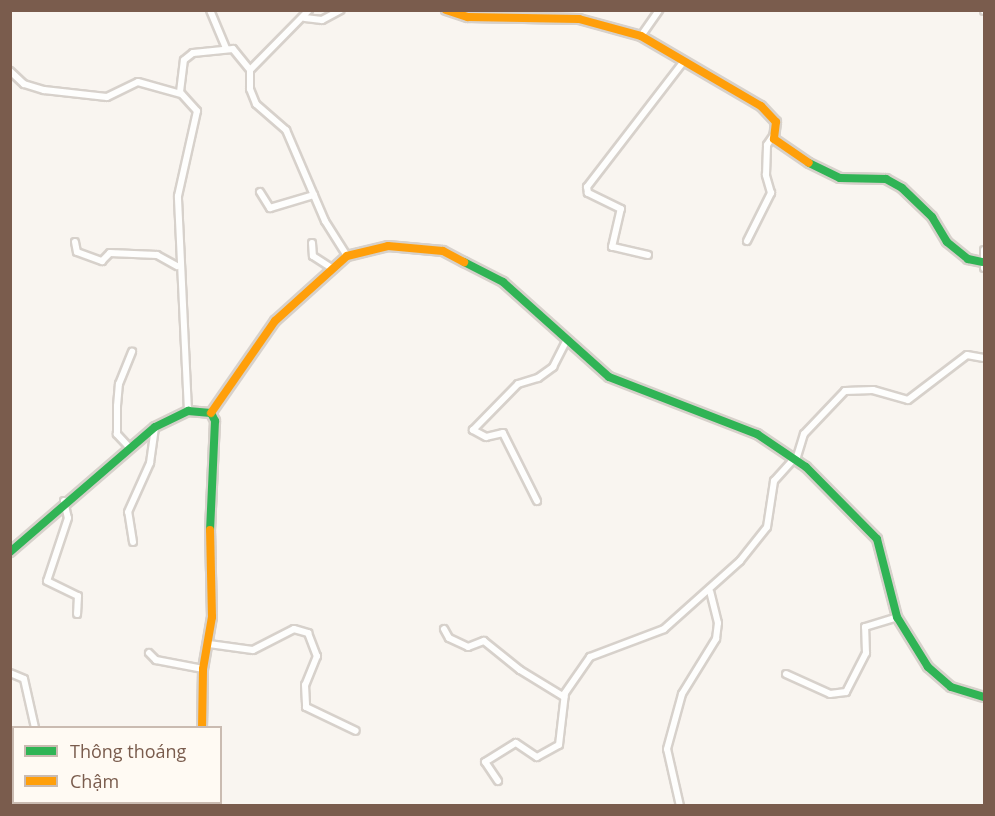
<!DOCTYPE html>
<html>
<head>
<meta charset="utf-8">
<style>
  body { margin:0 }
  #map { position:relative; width:995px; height:816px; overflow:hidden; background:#f9f5f0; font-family:"Open Sans",sans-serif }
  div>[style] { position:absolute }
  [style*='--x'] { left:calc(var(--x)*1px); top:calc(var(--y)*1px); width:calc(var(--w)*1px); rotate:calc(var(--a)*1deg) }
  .roads { filter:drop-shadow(2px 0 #d7d1cb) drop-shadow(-2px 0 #d7d1cb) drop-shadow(0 2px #d7d1cb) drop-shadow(0 -2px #d7d1cb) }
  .street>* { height:6px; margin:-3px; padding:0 3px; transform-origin:3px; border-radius:3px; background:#fefefd }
  .fast>* { height:8px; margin:-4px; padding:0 4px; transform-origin:4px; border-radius:4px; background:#30b455 }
  .slow>* { height:8px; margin:-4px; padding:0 4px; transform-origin:4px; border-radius:4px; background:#ff9f0a }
  span { translate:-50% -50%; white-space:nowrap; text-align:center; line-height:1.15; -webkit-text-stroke:5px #fffaf3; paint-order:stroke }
  .frame { position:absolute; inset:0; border:12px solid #7a5c4d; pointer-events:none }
  .legend { position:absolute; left:12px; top:726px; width:210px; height:78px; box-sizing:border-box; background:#fffaf3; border:2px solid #cabbb1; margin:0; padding:8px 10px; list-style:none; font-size:18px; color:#7a5c4d }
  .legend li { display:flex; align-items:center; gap:12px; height:30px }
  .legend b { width:30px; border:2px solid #cabbb1 }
</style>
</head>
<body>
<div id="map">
  <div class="roads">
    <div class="street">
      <div style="--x:210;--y:10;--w:41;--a:67.2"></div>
      <div style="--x:309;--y:10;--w:84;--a:134.5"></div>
      <div style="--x:250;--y:70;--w:19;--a:90"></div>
      <div style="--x:250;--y:89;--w:16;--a:68"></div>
      <div style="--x:256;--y:104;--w:40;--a:41"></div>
      <div style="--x:286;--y:130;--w:99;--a:66.8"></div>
      <div style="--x:325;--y:221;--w:41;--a:57.8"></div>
      <div style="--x:984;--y:10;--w:1;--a:90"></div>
      <div style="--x:305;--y:18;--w:17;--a:7"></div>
      <div style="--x:322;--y:20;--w:21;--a:-28"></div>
      <div style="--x:641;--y:36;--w:32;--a:-55"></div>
      <div style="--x:10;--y:71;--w:19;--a:43"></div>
      <div style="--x:24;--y:84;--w:21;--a:17"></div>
      <div style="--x:44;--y:90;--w:63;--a:6.3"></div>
      <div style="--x:107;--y:97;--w:34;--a:-26"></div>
      <div style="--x:138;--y:82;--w:45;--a:15.6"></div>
      <div style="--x:260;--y:192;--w:19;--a:58"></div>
      <div style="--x:270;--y:208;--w:46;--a:-16.5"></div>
      <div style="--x:747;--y:241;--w:54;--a:-63.4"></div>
      <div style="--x:771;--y:193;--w:19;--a:-106"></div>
      <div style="--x:766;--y:175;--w:30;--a:-88"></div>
      <div style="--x:767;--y:145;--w:11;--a:-56"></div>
      <div style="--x:75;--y:242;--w:10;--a:79"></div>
      <div style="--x:77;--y:252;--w:27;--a:20"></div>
      <div style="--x:102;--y:261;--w:11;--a:-45"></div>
      <div style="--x:110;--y:253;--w:47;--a:2.4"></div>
      <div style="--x:157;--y:255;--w:23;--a:29"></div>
      <div style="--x:312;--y:243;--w:13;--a:86"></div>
      <div style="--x:313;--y:256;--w:24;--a:33"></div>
      <div style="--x:984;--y:250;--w:18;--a:90"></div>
      <div style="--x:648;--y:255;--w:37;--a:-167"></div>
      <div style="--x:612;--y:247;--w:39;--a:-77"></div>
      <div style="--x:621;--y:209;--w:37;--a:-154"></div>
      <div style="--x:588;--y:193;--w:6;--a:-99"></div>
      <div style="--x:587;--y:187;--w:159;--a:-52.4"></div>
      <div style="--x:188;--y:411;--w:215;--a:-92.7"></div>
      <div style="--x:178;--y:196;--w:87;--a:-77.4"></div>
      <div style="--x:197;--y:111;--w:25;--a:-132"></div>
      <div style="--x:180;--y:92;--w:32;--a:-83"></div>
      <div style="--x:184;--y:60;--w:11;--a:-38"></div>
      <div style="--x:193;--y:53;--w:40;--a:-5.7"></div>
      <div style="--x:233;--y:49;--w:27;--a:51"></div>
      <div style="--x:129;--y:447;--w:18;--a:-133"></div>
      <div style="--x:117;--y:434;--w:28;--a:-90"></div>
      <div style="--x:117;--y:406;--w:22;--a:-85"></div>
      <div style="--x:119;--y:384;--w:35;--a:-68"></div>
      <div style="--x:796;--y:460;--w:27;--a:-73"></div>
      <div style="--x:804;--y:434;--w:59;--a:-46.4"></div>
      <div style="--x:845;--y:391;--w:28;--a:-2"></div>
      <div style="--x:873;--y:390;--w:36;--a:16"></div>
      <div style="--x:908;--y:400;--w:74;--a:-37.3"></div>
      <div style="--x:967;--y:355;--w:17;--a:10"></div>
      <div style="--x:64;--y:501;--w:17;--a:77"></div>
      <div style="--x:68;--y:518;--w:66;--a:108.4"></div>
      <div style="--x:47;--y:581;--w:34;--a:26"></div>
      <div style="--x:78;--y:596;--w:18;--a:93"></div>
      <div style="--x:537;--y:501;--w:76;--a:-116.6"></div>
      <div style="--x:503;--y:433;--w:17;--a:167"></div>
      <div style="--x:486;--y:437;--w:15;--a:-152"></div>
      <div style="--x:473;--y:430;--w:64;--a:-45.6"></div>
      <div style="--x:518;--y:384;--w:21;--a:-17"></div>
      <div style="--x:538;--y:378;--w:19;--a:-36"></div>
      <div style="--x:553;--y:367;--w:29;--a:-63"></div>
      <div style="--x:133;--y:542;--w:30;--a:-99"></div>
      <div style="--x:128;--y:512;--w:54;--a:-65.8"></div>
      <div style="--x:150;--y:463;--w:36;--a:-82"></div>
      <div style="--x:444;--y:629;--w:10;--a:61"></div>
      <div style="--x:449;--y:638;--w:21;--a:25"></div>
      <div style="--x:468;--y:647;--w:17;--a:-21"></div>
      <div style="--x:484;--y:641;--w:46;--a:38.9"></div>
      <div style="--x:520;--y:670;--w:52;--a:31.5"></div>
      <div style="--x:209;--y:644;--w:44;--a:7.8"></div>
      <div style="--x:253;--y:650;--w:46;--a:-27.1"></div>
      <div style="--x:294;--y:629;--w:15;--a:16"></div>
      <div style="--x:308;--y:633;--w:25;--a:69"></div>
      <div style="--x:317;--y:656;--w:31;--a:112"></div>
      <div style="--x:305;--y:685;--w:22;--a:87"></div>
      <div style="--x:306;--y:707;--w:55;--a:25.6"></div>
      <div style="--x:149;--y:653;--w:10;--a:45"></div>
      <div style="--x:156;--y:660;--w:48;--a:10.8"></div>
      <div style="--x:10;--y:673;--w:15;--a:23"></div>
      <div style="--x:24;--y:679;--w:50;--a:77.3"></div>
      <div style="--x:786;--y:674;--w:48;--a:24.4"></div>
      <div style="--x:830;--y:694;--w:16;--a:-7"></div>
      <div style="--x:846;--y:692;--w:44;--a:-62.9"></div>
      <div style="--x:866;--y:653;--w:26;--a:-92"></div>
      <div style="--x:865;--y:627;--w:34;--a:-17"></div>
      <div style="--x:498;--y:781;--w:23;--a:-124"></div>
      <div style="--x:485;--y:762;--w:36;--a:-32"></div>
      <div style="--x:516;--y:743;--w:25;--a:34"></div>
      <div style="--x:537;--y:757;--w:25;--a:-29"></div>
      <div style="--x:559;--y:745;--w:52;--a:-83.4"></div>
      <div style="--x:565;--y:693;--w:44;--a:-55.2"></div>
      <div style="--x:590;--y:657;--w:79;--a:-20.7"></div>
      <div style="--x:664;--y:629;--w:102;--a:-41.8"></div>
      <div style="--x:740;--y:561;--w:43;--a:-51.5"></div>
      <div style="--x:767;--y:527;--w:47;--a:-81.3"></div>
      <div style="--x:774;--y:481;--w:30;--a:-48"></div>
      <div style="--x:45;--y:802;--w:6;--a:39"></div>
      <div style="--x:208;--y:802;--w:4;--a:76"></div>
      <div style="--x:680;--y:806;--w:58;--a:-102.8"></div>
      <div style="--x:667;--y:749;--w:57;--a:-74.7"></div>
      <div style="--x:682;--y:694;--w:65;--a:-58.3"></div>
      <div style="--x:716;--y:639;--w:16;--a:-83"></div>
      <div style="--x:718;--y:623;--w:32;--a:-104"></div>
    </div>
    <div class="fast">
      <div style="--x:809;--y:163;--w:34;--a:26"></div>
      <div style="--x:840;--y:178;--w:46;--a:1.2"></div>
      <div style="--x:886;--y:179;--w:18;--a:29"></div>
      <div style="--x:902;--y:188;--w:42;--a:44"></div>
      <div style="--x:932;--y:217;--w:29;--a:59"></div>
      <div style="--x:947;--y:242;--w:27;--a:39"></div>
      <div style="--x:968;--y:259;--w:14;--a:12"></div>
      <div style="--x:464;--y:262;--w:44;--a:27.1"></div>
      <div style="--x:503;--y:282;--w:142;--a:41.9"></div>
      <div style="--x:609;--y:377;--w:159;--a:21.1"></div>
      <div style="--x:757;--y:434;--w:59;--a:34"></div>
      <div style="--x:806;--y:467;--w:101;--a:45.4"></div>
      <div style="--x:877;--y:539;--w:81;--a:75.6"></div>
      <div style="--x:897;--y:617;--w:59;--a:58.2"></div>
      <div style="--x:928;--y:667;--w:30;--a:41"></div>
      <div style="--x:951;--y:687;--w:34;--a:17"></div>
      <div style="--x:10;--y:552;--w:191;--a:-40.8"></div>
      <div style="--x:155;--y:427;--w:37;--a:-26"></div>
      <div style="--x:188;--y:411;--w:23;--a:5"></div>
      <div style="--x:211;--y:413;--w:9;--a:63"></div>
      <div style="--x:215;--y:421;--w:109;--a:92.6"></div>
    </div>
    <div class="slow">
      <div style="--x:446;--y:10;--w:23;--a:18"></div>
      <div style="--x:468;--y:17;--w:111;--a:1"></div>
      <div style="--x:579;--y:19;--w:64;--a:15.3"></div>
      <div style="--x:641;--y:36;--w:139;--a:30.3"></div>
      <div style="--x:761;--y:106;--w:22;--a:47"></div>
      <div style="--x:776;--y:122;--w:17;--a:97"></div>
      <div style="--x:774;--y:139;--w:42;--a:34.4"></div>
      <div style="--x:211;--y:413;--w:112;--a:-55.2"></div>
      <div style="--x:275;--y:321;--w:97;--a:-42.1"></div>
      <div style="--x:347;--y:256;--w:42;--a:-13.7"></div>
      <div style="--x:388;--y:246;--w:55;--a:5.2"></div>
      <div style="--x:443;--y:251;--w:24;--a:28"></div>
      <div style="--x:202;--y:728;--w:59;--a:-89"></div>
      <div style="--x:203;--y:669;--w:53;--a:-80.2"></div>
      <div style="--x:212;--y:617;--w:87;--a:-91.3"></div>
    </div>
  </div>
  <div class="frame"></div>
  <ul class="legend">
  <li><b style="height:8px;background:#30b455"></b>Thông thoáng</li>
  <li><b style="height:8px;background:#ff9f0a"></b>Chậm</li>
  </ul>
</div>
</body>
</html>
